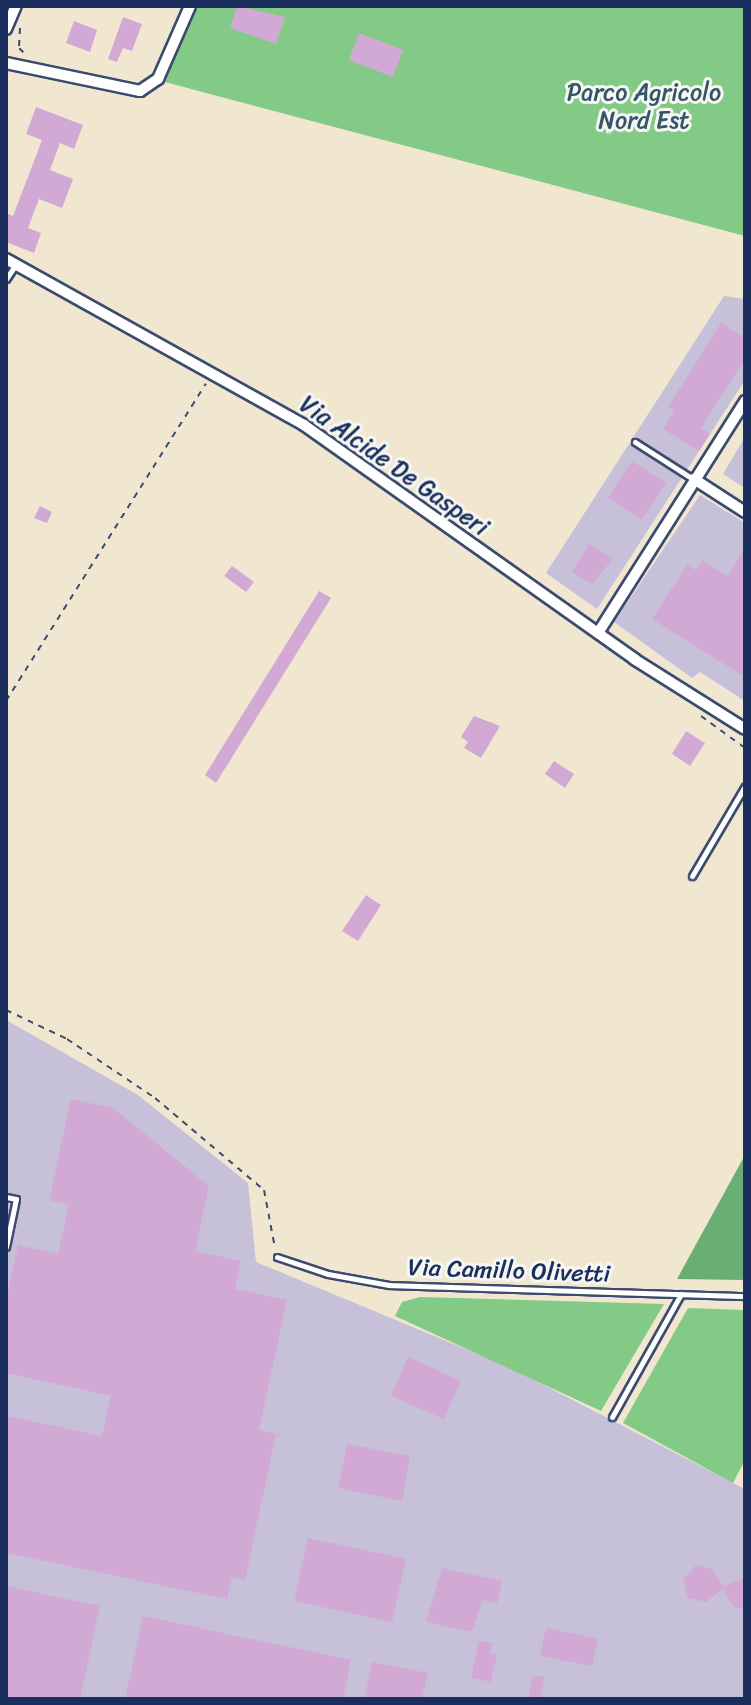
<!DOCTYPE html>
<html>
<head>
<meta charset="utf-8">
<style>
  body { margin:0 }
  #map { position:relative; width:751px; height:1705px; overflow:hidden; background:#f1e7d1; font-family:Sriracha,sans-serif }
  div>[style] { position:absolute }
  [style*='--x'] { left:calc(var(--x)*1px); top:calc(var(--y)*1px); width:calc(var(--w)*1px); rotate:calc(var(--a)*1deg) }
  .industrial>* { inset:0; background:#c6c0d9 }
  .green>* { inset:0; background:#82ca86 }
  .forest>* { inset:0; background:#69ae73 }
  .building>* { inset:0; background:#d2a9d5 }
  .path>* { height:2px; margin-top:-1px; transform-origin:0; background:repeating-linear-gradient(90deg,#3b4b6f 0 6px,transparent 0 12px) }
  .roads { filter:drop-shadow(2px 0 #3b4b6f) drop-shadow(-2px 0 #3b4b6f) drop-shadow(0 2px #3b4b6f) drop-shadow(0 -2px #3b4b6f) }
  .service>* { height:5px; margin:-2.5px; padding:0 2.5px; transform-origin:2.5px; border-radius:2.5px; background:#fff }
  .minor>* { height:10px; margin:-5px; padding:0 5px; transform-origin:5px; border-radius:5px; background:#fff }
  span { translate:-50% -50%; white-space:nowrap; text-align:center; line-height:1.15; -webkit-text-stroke:6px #f6f6f2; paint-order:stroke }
  .park-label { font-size:24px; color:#355668 }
  .street-label { font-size:24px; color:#1b2f5e }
  .frame { position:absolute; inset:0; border:8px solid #1b2f5e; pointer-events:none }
</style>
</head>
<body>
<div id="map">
  <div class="industrial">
    <div style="clip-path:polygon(724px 296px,745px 299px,745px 380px,597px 609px,546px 573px)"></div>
    <div style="clip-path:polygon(745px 437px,745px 488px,723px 474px)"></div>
    <div style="clip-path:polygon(700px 495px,745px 523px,745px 701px,700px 672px,692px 678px,614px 622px)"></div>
    <div style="clip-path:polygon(6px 1020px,138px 1095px,248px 1183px,256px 1262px,509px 1367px,745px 1489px,745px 1699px,6px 1699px)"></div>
  </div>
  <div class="green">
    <div style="clip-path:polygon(195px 6px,745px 6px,745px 236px,165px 82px)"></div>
    <div style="clip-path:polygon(420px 1297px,664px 1304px,601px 1411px,395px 1316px,402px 1302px)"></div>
    <div style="clip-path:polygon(688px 1308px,745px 1310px,745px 1460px,733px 1483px,623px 1423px)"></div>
  </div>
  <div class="forest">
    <div style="clip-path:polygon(745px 1155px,745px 1280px,677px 1279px)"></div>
  </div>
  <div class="building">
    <div style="clip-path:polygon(237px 6px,285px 17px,276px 44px,230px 28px)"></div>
    <div style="clip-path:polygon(123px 17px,142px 24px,132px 51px,123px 48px,117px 62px,108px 59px)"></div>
    <div style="clip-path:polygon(74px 21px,97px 30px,90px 52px,66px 43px)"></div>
    <div style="clip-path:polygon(359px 33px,403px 50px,393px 77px,349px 60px)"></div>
    <div style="clip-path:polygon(36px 107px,83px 125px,74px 149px,60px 143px,50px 170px,73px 179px,62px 208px,39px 199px,28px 228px,41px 233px,34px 253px,6px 242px,6px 213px,13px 216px,42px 140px,26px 134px)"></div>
    <div style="clip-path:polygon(721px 323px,745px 338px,745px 359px,701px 428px,710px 434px,699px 451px,663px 429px,674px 411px,668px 407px)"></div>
    <div style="clip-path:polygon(632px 461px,666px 483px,642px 520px,608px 498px)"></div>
    <div style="clip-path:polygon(40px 506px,52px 512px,47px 523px,34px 518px)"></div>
    <div style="clip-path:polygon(589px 544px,613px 559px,592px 584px,572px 572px)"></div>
    <div style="clip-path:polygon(745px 548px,745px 677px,652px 619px,687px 565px,696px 570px,702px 560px,728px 576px)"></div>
    <div style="clip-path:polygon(232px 566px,254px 582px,246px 592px,224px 576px)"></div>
    <div style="clip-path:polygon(319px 591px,331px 598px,216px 783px,205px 775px)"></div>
    <div style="clip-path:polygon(474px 716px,500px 726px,481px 758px,464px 748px,468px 742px,461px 737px)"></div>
    <div style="clip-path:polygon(686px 731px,705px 743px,690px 766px,672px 754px)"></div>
    <div style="clip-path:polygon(554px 761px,574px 774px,565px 788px,545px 774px)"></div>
    <div style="clip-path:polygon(366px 895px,381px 905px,358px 941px,342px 931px)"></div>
    <div style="clip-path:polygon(71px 1099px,113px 1108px,209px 1186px,195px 1251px,241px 1261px,235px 1289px,287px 1300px,259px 1430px,276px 1434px,245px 1580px,232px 1577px,227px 1599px,6px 1553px,6px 1416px,102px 1436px,111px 1396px,6px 1373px,6px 1300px,18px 1245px,58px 1254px,69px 1205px,49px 1200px)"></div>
    <div style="clip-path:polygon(408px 1357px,461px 1381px,444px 1419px,391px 1396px)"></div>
    <div style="clip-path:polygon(347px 1444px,410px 1456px,402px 1501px,338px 1488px)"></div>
    <div style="clip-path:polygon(308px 1538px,406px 1559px,392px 1622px,294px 1601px)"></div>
    <div style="clip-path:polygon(696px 1565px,713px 1569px,723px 1586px,745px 1578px,745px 1609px,733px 1606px,723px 1589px,706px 1602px,688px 1598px,683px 1579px)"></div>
    <div style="clip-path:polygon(442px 1568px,502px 1581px,497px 1603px,482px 1600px,472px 1632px,426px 1622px)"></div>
    <div style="clip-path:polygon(6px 1586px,100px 1606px,80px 1699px,6px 1699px)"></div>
    <div style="clip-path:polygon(143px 1616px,351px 1660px,343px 1699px,125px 1699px)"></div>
    <div style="clip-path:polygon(546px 1628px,598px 1639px,592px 1666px,540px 1656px)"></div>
    <div style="clip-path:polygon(479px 1641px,492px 1643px,490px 1654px,497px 1655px,491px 1682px,471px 1678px)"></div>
    <div style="clip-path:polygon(372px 1662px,428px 1673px,422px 1699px,364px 1699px)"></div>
    <div style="clip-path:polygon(533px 1676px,545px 1677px,540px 1699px,528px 1699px)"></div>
  </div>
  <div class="path">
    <div style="--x:20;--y:28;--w:20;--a:93"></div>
    <div style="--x:19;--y:48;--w:10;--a:45"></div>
    <div style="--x:6;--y:701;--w:375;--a:-57.8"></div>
    <div style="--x:701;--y:716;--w:54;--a:36"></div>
    <div style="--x:6;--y:1010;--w:68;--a:25.4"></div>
    <div style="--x:67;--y:1039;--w:106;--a:33.8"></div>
    <div style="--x:155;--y:1098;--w:143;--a:40.2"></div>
    <div style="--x:264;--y:1190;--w:59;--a:79.3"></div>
  </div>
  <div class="roads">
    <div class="service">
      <div style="--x:6;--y:279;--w:18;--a:-56"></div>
      <div style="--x:635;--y:442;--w:69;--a:32.5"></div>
      <div style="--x:692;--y:876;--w:104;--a:-59.5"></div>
      <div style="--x:6;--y:1197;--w:10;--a:11"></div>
      <div style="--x:16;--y:1199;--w:49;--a:101.8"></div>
      <div style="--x:277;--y:1257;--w:54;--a:18.4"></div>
      <div style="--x:328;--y:1274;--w:62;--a:10.2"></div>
      <div style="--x:389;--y:1285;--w:356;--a:1.8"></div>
      <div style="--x:612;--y:1417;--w:141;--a:-60.7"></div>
    </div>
    <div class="minor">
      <div style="--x:6;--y:29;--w:25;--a:-67"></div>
      <div style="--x:6;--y:63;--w:137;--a:11.8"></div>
      <div style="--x:140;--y:91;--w:22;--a:-34"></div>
      <div style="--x:158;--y:79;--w:80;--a:-66.3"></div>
      <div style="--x:6;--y:259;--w:341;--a:29.1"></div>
      <div style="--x:304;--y:425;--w:405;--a:35.3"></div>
      <div style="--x:634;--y:659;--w:131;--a:32.2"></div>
      <div style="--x:694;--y:479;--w:61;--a:32.9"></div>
      <div style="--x:598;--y:633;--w:275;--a:-57.6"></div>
    </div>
  </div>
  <div class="park-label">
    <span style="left:644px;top:107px">Parco Agricolo<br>Nord Est</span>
  </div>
  <div class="street-label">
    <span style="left:394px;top:466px;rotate:35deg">Via Alcide De Gasperi</span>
    <span style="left:509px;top:1271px;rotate:2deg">Via Camillo Olivetti</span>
  </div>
  <div class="frame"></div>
</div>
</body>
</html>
